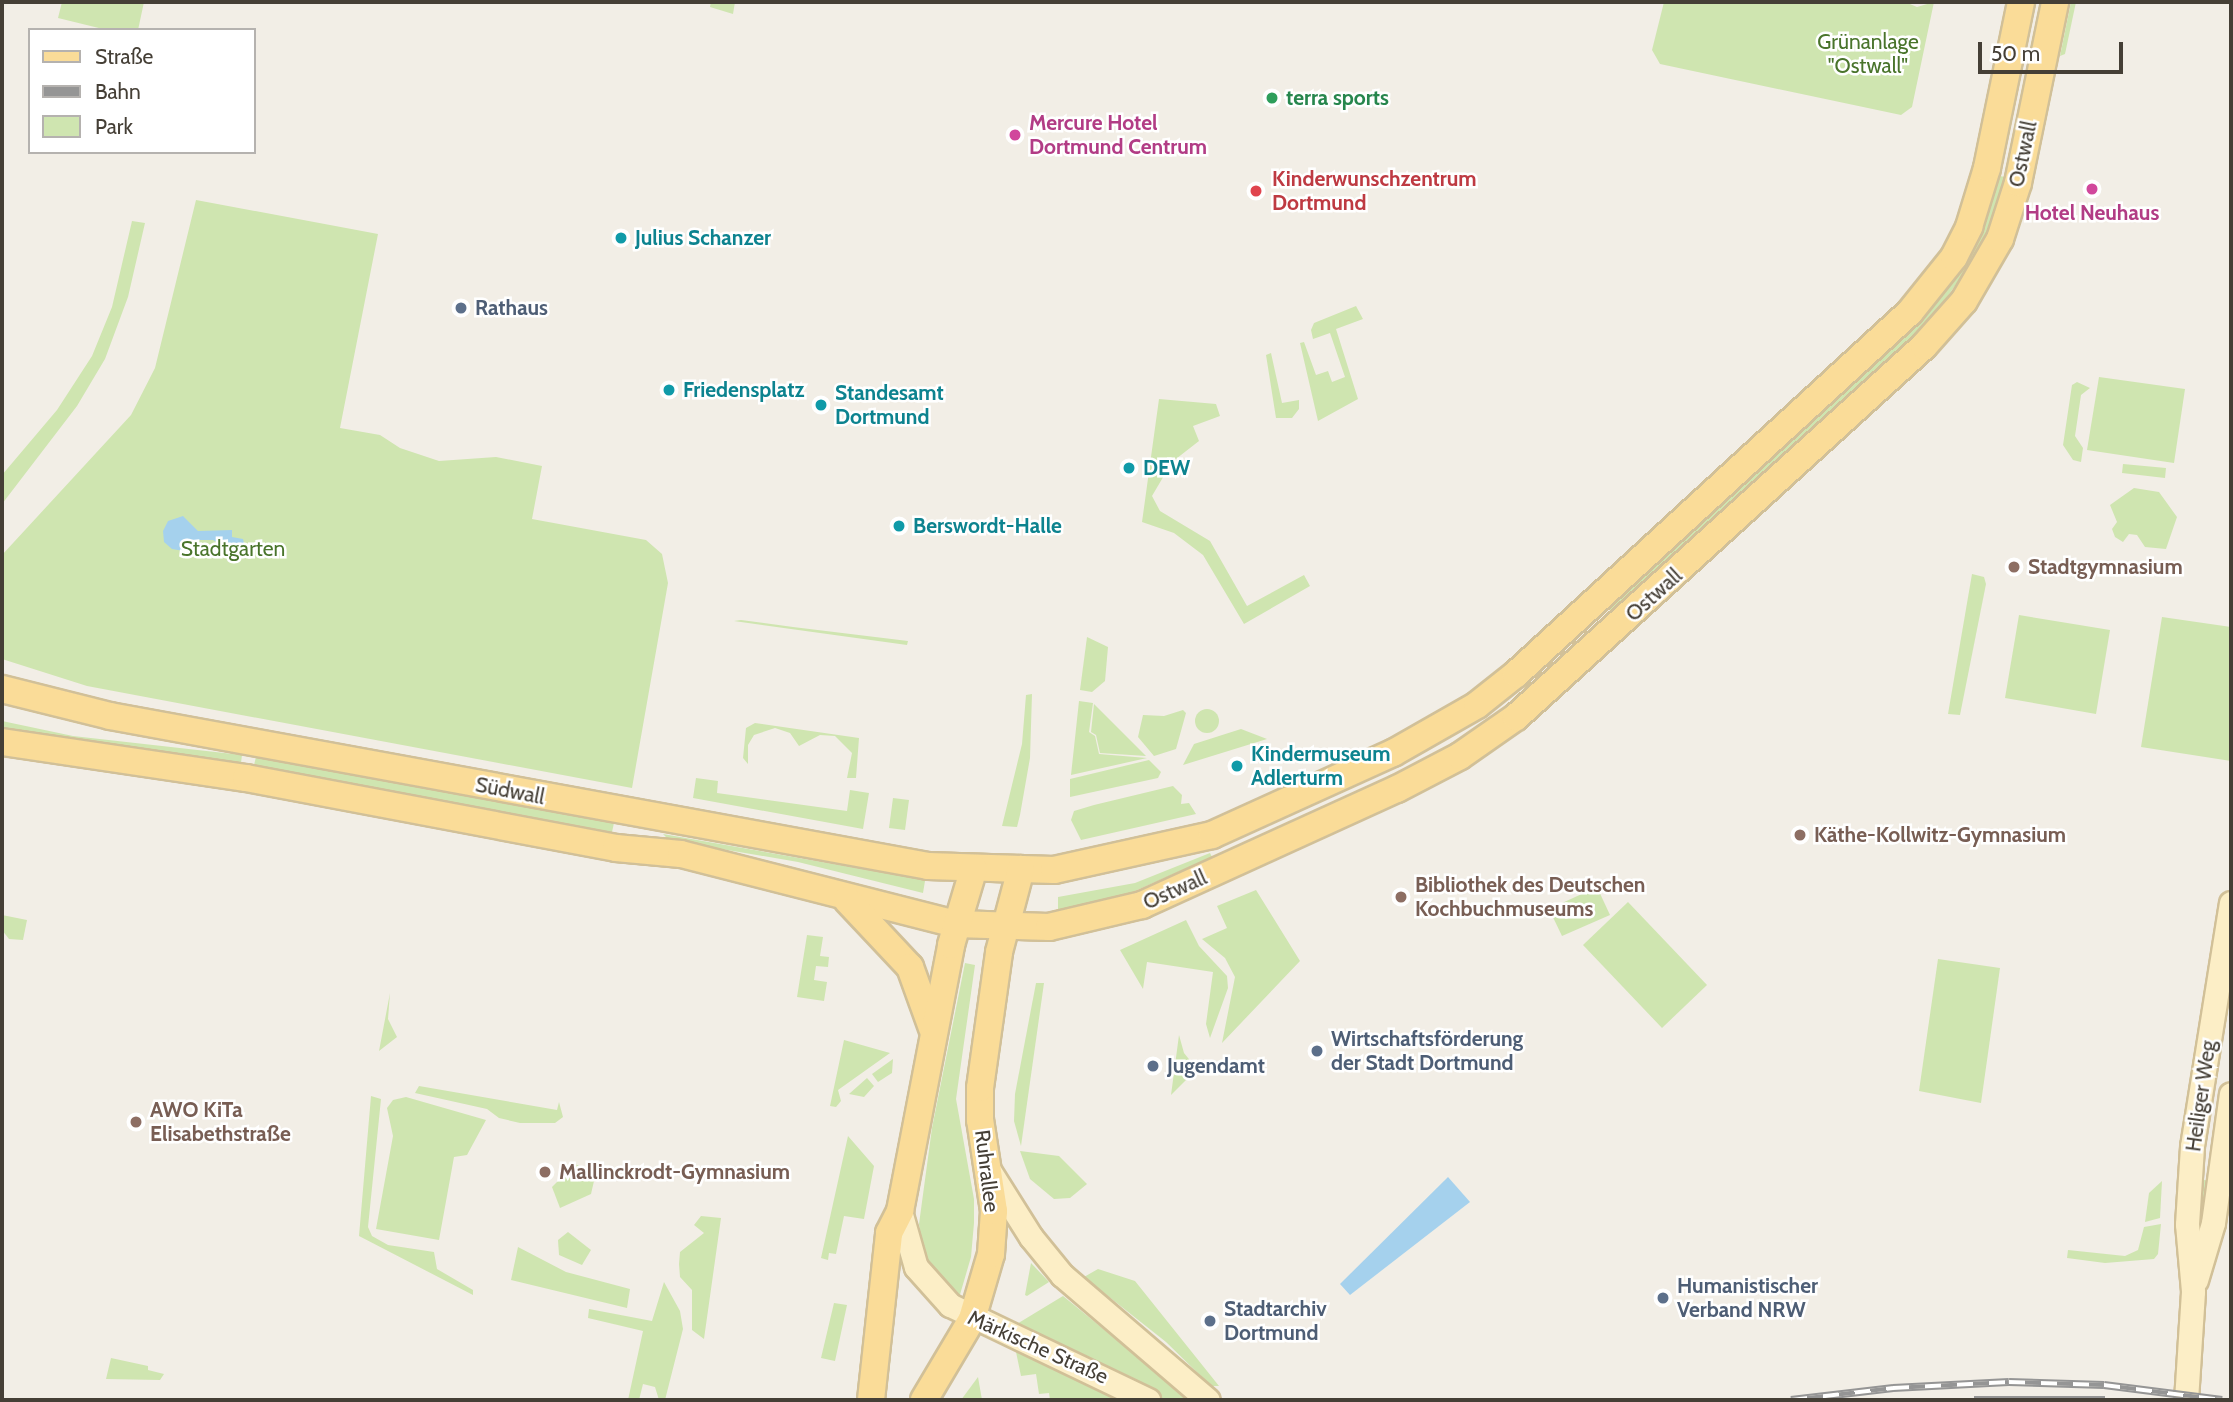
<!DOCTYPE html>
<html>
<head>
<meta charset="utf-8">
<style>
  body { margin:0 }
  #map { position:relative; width:2233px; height:1402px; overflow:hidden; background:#f2eee6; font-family:Cabin,sans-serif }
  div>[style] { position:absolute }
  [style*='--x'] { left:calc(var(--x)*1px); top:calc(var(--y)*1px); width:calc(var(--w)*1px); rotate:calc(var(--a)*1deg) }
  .green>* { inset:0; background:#cfe5b0 }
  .round { border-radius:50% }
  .water>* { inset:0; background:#a5d1ed }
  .roads { filter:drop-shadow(2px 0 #d1c098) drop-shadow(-2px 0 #d1c098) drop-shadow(0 2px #d1c098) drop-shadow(0 -2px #d1c098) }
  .secondary>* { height:23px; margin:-11.5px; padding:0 11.5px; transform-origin:11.5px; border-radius:11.5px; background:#fceec6 }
  .primary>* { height:26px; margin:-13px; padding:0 13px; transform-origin:13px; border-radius:13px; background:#fadc98 }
  .rail>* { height:8px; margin-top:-4px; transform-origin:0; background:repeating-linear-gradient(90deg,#fff 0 16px,#959595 0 32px); box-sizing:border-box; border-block:2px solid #959595 }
  .dots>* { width:19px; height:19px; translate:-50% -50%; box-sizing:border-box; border:4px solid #fff; border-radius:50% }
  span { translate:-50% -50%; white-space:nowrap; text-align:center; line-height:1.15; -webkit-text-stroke:5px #fff; paint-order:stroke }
  .park-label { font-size:21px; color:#49742b }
  .leisure-label { font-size:21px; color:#27864d; font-weight:700 }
  .left { translate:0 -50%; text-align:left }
  .hotel-label { font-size:21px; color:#b23c85; font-weight:700 }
  .street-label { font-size:21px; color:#453f36 }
  .health-label { font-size:21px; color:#be3a42; font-weight:700 }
  .culture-label { font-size:21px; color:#0d838f; font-weight:700 }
  .service-label { font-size:21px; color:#4e5e75; font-weight:700 }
  .education-label { font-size:21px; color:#785e54; font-weight:700 }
  .frame { position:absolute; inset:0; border:4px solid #453f36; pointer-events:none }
  .legend { position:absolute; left:28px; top:28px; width:228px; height:126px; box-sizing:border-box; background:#fff; border:2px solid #b5b2af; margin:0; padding:9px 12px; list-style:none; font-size:21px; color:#453f36 }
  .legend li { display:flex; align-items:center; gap:14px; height:35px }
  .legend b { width:35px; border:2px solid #b5b2af }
  .scale { position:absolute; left:1978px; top:42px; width:145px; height:32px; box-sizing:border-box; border:4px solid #453f36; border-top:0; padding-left:9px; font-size:21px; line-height:24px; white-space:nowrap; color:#453f36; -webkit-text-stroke:5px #fff; paint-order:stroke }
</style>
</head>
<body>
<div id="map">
  <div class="green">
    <div style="clip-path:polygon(62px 2px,144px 2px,138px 30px,107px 30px,58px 18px)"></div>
    <div style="clip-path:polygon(711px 2px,735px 2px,733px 14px,710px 7px)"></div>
    <div style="clip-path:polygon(1664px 2px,1905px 2px,1917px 7px,1934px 2px,1912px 107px,1901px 115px,1660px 64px,1652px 50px)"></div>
    <div style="clip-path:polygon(2071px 2px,2076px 2px,2065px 54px,2060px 56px)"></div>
    <div style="clip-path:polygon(1999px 176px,2006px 177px,1984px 244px,1934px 316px,1613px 613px,1608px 609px,1928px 312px,1970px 256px)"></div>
    <div style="clip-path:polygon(196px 200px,378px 234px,340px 428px,380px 435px,400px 448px,439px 461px,496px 457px,542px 466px,532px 519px,646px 540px,662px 554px,668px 583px,632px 788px,87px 686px,2px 659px,2px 555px,131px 415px,155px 368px)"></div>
    <div style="clip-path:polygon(132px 221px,145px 223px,128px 297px,105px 359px,77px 406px,2px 504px,2px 475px,57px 410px,92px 356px,112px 307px)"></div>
    <div style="clip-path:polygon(1356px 306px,1363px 319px,1336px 329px,1358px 399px,1318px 421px,1300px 343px,1304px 342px,1316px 375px,1328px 371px,1332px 382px,1345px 377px,1330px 333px,1313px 339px,1311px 330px,1314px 323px)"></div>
    <div style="clip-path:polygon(1271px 353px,1282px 403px,1299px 400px,1299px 409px,1292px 418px,1276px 418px,1266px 355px)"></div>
    <div style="clip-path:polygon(2099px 377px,2185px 389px,2174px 463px,2087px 450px)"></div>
    <div style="clip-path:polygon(2077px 382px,2090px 388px,2081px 395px,2075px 436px,2083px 448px,2081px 462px,2073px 460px,2063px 445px,2072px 385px)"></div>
    <div style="clip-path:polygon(1159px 399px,1216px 404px,1220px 416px,1193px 426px,1199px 441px,1172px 462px,1152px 496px,1160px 511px,1210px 541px,1247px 606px,1304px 575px,1310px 586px,1244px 624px,1203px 555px,1174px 533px,1142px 522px)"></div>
    <div style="clip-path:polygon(2123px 464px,2166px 468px,2165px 478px,2122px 473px)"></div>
    <div style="clip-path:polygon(2134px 488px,2159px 492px,2177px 517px,2166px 549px,2145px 547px,2137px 535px,2129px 534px,2123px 542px,2115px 537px,2112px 529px,2117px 522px,2110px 505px)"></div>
    <div style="clip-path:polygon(1972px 574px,1984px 577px,1986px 584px,1960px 715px,1948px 714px)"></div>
    <div style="clip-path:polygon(2019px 615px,2110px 630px,2096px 714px,2005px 698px)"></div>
    <div style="clip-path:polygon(2162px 617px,2231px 627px,2231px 761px,2141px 747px)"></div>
    <div style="clip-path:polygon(741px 620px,793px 627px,908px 641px,907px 645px,734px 621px)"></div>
    <div style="clip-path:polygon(1087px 637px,1108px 647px,1105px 681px,1092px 692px,1080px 690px)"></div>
    <div style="clip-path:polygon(1032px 694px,1030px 758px,1020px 815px,1017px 827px,1002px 826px,1022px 744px,1026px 695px)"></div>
    <div style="clip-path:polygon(1079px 701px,1093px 703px,1089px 732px,1095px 736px,1099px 754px,1147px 758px,1071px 775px)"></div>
    <div style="clip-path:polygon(1094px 704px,1146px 756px,1100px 753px,1096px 735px,1091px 732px)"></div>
    <div class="round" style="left:1195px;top:709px;width:24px;height:24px"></div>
    <div style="clip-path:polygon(1183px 710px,1186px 713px,1176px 749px,1154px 756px,1138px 737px,1143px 715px,1164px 716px)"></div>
    <div style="clip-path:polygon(2px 721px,73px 736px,242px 755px,241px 763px,38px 735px,2px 729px)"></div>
    <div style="clip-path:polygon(755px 723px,859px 738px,856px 778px,847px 778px,852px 753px,835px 736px,820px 735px,799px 746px,790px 733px,775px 728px,754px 735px,748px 745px,748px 764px,743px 758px,746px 728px)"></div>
    <div style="clip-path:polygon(1241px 729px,1267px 739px,1183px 765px,1194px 744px)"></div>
    <div style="clip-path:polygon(256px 757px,614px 823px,612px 832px,254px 765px)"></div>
    <div style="clip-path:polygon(1149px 760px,1161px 772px,1158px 778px,1070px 797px,1070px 779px)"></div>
    <div style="clip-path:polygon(696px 778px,718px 781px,717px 793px,847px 811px,850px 790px,869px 793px,863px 829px,693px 798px)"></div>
    <div style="clip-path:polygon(1173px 786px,1182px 795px,1181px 804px,1189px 803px,1196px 814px,1081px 840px,1071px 820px,1074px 811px,1094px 805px)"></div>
    <div style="clip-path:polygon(893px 798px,909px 800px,905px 830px,889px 828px)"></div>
    <div style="clip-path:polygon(663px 834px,919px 879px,925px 881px,923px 893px,798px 862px,669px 840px)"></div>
    <div style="clip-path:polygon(1210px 853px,1212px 857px,1119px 898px,1058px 910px,1058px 897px,1135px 883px)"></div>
    <div style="clip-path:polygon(1597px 887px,1610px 915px,1562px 936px,1549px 909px)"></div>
    <div style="clip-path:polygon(1256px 890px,1300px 961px,1222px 1043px,1235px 977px,1225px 958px,1202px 939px,1227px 928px,1217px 906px)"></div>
    <div style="clip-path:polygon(1628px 902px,1707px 985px,1662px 1028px,1583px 945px)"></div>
    <div style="clip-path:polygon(2px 915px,27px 920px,23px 940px,9px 939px,2px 930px)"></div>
    <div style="clip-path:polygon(1186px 920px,1199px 946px,1227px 976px,1228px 988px,1210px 1038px,1206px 1024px,1213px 972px,1147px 962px,1143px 989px,1120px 950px)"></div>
    <div style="clip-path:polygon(807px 935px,823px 937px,820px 956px,829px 957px,828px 967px,816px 966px,814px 980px,827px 982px,824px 1001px,797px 997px)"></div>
    <div style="clip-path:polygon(1938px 959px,2000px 968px,1981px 1103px,1919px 1091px)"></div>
    <div style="clip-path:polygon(965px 963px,975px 965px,956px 1099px,974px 1199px,974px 1223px,971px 1257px,959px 1298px,937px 1277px,923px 1252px,919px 1224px,932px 1128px)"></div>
    <div style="clip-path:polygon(1036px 983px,1044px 983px,1021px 1146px,1014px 1121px,1015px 1094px)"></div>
    <div style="clip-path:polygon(390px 993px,388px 1019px,397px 1037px,379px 1051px)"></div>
    <div style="clip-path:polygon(1179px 1035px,1184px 1053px,1197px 1069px,1171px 1095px)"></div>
    <div style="clip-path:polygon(844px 1040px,890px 1053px,838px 1090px,841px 1101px,836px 1107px,830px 1106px)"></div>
    <div style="clip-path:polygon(893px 1059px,892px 1073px,878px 1082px,872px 1074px)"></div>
    <div style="clip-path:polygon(867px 1078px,874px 1086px,864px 1097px,849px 1094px)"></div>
    <div style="clip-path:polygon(419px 1086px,557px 1110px,559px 1102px,563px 1117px,555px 1123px,520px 1123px,499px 1118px,487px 1109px,415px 1093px)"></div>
    <div style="clip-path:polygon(371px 1096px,381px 1099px,368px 1227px,372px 1236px,388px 1245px,434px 1252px,437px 1269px,473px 1290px,473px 1295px,359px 1236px)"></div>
    <div style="clip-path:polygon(406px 1097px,486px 1120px,467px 1155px,454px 1157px,439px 1240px,376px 1229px,393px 1136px,387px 1108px,393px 1100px)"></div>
    <div style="clip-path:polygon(848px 1136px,874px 1166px,864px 1219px,844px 1216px,836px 1254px,829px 1253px,828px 1260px,821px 1258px)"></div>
    <div style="clip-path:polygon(1020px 1151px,1059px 1156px,1087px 1184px,1070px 1198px,1054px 1199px,1030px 1179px)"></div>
    <div style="clip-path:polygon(575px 1164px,590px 1171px,594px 1181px,591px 1194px,560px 1208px,552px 1187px)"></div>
    <div style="clip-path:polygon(2200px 1179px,2209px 1181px,2200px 1243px,2193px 1243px)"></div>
    <div style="clip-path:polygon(2162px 1181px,2160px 1218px,2145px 1222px,2149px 1193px)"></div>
    <div style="clip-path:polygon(701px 1216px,721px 1218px,704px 1339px,692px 1330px,692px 1290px,680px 1277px,679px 1264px,680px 1252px,704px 1233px,694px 1225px)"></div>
    <div style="clip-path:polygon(2161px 1224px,2158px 1254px,2154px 1259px,2105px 1263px,2067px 1258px,2068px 1250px,2125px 1256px,2138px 1250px,2144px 1227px)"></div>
    <div style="clip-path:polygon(568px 1232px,591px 1250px,582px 1265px,559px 1255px,558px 1240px)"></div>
    <div style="clip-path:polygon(518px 1247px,566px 1272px,630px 1289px,627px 1308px,511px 1280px)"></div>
    <div style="clip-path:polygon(1031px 1263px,1049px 1282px,1027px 1296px,1025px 1295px)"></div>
    <div style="clip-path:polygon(1098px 1269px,1135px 1281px,1219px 1386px,1211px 1386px,1166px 1342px,1084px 1277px)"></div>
    <div style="clip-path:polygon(664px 1282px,680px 1311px,683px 1329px,665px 1400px,659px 1400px,655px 1387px,643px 1384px,639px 1400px,628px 1400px,643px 1331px,588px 1318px,589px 1309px,652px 1321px)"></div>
    <div style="clip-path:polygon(1063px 1296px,1178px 1390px,1189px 1400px,1164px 1400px,1118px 1372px,1012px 1327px)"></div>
    <div style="clip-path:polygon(834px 1303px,847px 1305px,835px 1361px,821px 1358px)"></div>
    <div style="clip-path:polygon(1016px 1352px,1092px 1380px,1130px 1400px,1050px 1400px,1049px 1393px,1039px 1394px,1036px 1374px,1021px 1376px)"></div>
    <div style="clip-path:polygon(111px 1358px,148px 1366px,148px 1370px,164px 1374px,160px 1380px,106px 1379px)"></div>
    <div style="clip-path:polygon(978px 1377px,982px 1400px,961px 1400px)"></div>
  </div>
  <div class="water">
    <div style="clip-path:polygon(183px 516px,198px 531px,232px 530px,232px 537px,243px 539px,245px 547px,236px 553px,213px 540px,197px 540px,184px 551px,172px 549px,164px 542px,163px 531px,168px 521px)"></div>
    <div style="clip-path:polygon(1448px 1177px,1470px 1202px,1350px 1295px,1340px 1284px)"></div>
  </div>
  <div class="roads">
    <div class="secondary">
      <div style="--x:990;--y:1172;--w:77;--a:57.8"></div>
      <div style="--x:1031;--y:1237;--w:49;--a:50.8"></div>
      <div style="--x:1062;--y:1275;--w:192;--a:40.6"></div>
      <div style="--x:900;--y:1211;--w:58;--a:74.1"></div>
      <div style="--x:916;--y:1267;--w:51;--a:48.2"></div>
      <div style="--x:950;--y:1305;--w:220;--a:25.6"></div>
      <div style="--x:2196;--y:1280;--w:59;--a:-73.4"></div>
      <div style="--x:2213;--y:1223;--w:130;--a:-82.1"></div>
      <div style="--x:2186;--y:1400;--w:109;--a:-86.3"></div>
      <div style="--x:2193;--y:1291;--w:67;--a:-95.1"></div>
      <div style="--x:2187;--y:1224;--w:78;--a:-86.3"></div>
      <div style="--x:2192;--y:1146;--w:246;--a:-80.9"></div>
    </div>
    <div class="primary">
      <div style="--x:2;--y:689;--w:111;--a:14"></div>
      <div style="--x:110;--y:716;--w:832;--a:10.39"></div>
      <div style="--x:928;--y:866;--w:126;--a:1.8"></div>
      <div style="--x:1054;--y:870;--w:162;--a:-12.5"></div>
      <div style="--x:1212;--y:835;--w:199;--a:-24.4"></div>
      <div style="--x:1393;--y:753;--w:97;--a:-29.7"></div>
      <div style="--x:1477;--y:705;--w:50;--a:-38.5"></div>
      <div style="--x:1516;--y:674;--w:535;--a:-42.58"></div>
      <div style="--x:1910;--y:312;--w:70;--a:-51.3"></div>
      <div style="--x:1954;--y:257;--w:34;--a:-63"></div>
      <div style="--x:1969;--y:227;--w:62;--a:-73"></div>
      <div style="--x:1987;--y:168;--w:169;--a:-78.4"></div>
      <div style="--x:2;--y:742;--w:247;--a:8.4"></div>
      <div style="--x:246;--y:778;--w:377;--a:10.7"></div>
      <div style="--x:616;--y:848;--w:65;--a:5.3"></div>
      <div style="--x:681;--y:854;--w:284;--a:14.3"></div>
      <div style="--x:956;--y:924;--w:93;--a:1.8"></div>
      <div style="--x:1049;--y:927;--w:96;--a:-13.3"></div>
      <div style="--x:1142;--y:905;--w:280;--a:-24.5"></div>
      <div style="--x:1397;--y:789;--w:71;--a:-27.6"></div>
      <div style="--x:1460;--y:756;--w:68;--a:-34.9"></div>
      <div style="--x:1516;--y:717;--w:551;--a:-42.28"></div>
      <div style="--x:1924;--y:346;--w:60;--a:-48.4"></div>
      <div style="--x:1964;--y:301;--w:72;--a:-59.9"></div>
      <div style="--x:2000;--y:239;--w:59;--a:-72.2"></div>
      <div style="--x:2018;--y:183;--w:185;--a:-78.4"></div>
      <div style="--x:847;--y:900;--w:92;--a:46.8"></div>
      <div style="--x:910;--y:967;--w:65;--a:70.2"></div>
      <div style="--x:871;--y:1400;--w:168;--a:-83.8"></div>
      <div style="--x:889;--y:1233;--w:25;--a:-63"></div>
      <div style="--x:900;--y:1211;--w:271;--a:-79.1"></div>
      <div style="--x:951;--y:945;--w:80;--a:-73.4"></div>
      <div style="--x:924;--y:1400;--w:94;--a:-59.3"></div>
      <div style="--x:972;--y:1319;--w:68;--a:-73.7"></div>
      <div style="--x:991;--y:1254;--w:43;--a:-86"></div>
      <div style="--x:994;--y:1211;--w:92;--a:-98.7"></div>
      <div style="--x:980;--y:1120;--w:32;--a:-90"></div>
      <div style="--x:980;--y:1088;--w:137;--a:-82"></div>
      <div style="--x:999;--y:952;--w:86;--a:-75.2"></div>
    </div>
  </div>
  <div class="rail">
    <div style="--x:1791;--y:1400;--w:103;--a:-6.7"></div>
    <div style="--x:1893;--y:1388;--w:116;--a:-3"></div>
    <div style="--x:2009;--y:1382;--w:95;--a:1.8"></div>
    <div style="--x:2104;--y:1385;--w:119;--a:7.2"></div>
    <div style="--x:1974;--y:1400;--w:131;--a:0"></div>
  </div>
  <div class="dots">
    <div style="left:1272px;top:98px;background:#2e9e5b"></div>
    <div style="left:1015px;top:135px;background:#d1479c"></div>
    <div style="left:2092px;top:189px;background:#d1479c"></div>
    <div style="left:1256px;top:191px;background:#e0444e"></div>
    <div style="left:621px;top:238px;background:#0f9aa8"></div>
    <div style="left:461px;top:308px;background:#5c6f8a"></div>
    <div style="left:669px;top:390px;background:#0f9aa8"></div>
    <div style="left:821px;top:405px;background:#0f9aa8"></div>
    <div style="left:1129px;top:468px;background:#0f9aa8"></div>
    <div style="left:899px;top:526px;background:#0f9aa8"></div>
    <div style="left:2014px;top:567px;background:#8d6e63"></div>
    <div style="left:1237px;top:766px;background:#0f9aa8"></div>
    <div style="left:1800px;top:835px;background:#8d6e63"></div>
    <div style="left:1401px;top:897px;background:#8d6e63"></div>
    <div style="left:1317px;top:1051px;background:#5c6f8a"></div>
    <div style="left:1153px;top:1066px;background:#5c6f8a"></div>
    <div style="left:136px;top:1122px;background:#8d6e63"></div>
    <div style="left:545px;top:1172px;background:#8d6e63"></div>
    <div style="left:1663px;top:1298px;background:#5c6f8a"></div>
    <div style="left:1210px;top:1321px;background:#5c6f8a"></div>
  </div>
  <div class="park-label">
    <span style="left:1868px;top:54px">Grünanlage<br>"Ostwall"</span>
    <span style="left:233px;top:549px">Stadtgarten</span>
  </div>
  <div class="leisure-label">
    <span class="left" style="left:1286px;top:98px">terra sports</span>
  </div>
  <div class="hotel-label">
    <span class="left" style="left:1029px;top:135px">Mercure Hotel<br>Dortmund Centrum</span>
    <span style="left:2092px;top:213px">Hotel Neuhaus</span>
  </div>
  <div class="street-label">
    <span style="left:2023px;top:154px;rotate:-78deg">Ostwall</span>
    <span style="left:1654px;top:595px;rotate:-42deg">Ostwall</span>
    <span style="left:510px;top:791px;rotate:11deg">Südwall</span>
    <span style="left:1175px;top:890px;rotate:-24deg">Ostwall</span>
    <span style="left:2201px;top:1096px;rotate:-82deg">Heiliger Weg</span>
    <span style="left:987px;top:1171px;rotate:83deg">Ruhrallee</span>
    <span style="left:1038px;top:1347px;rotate:24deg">Märkische Straße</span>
  </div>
  <div class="health-label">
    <span class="left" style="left:1272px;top:191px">Kinderwunschzentrum<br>Dortmund</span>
  </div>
  <div class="culture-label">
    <span class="left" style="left:635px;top:238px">Julius Schanzer</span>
    <span class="left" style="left:683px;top:390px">Friedensplatz</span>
    <span class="left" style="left:835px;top:405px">Standesamt<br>Dortmund</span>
    <span class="left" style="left:1143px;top:468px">DEW</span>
    <span class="left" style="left:913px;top:526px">Berswordt-Halle</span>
    <span class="left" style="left:1251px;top:766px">Kindermuseum<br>Adlerturm</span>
  </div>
  <div class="service-label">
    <span class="left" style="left:475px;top:308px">Rathaus</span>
    <span class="left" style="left:1331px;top:1051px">Wirtschaftsförderung<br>der Stadt Dortmund</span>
    <span class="left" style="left:1167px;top:1066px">Jugendamt</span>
    <span class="left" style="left:1677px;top:1298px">Humanistischer<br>Verband NRW</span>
    <span class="left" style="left:1224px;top:1321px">Stadtarchiv<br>Dortmund</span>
  </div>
  <div class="education-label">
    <span class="left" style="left:2028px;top:567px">Stadtgymnasium</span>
    <span class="left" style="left:1814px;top:835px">Käthe-Kollwitz-Gymnasium</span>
    <span class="left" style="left:1415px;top:897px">Bibliothek des Deutschen<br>Kochbuchmuseums</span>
    <span class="left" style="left:150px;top:1122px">AWO KiTa<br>Elisabethstraße</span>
    <span class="left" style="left:559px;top:1172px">Mallinckrodt-Gymnasium</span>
  </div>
  <div class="frame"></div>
  <ul class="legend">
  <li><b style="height:9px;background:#fadc98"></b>Straße</li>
  <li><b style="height:9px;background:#959595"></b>Bahn</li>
  <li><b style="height:19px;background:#cfe5b0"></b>Park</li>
  </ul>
  <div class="scale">50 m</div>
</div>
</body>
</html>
